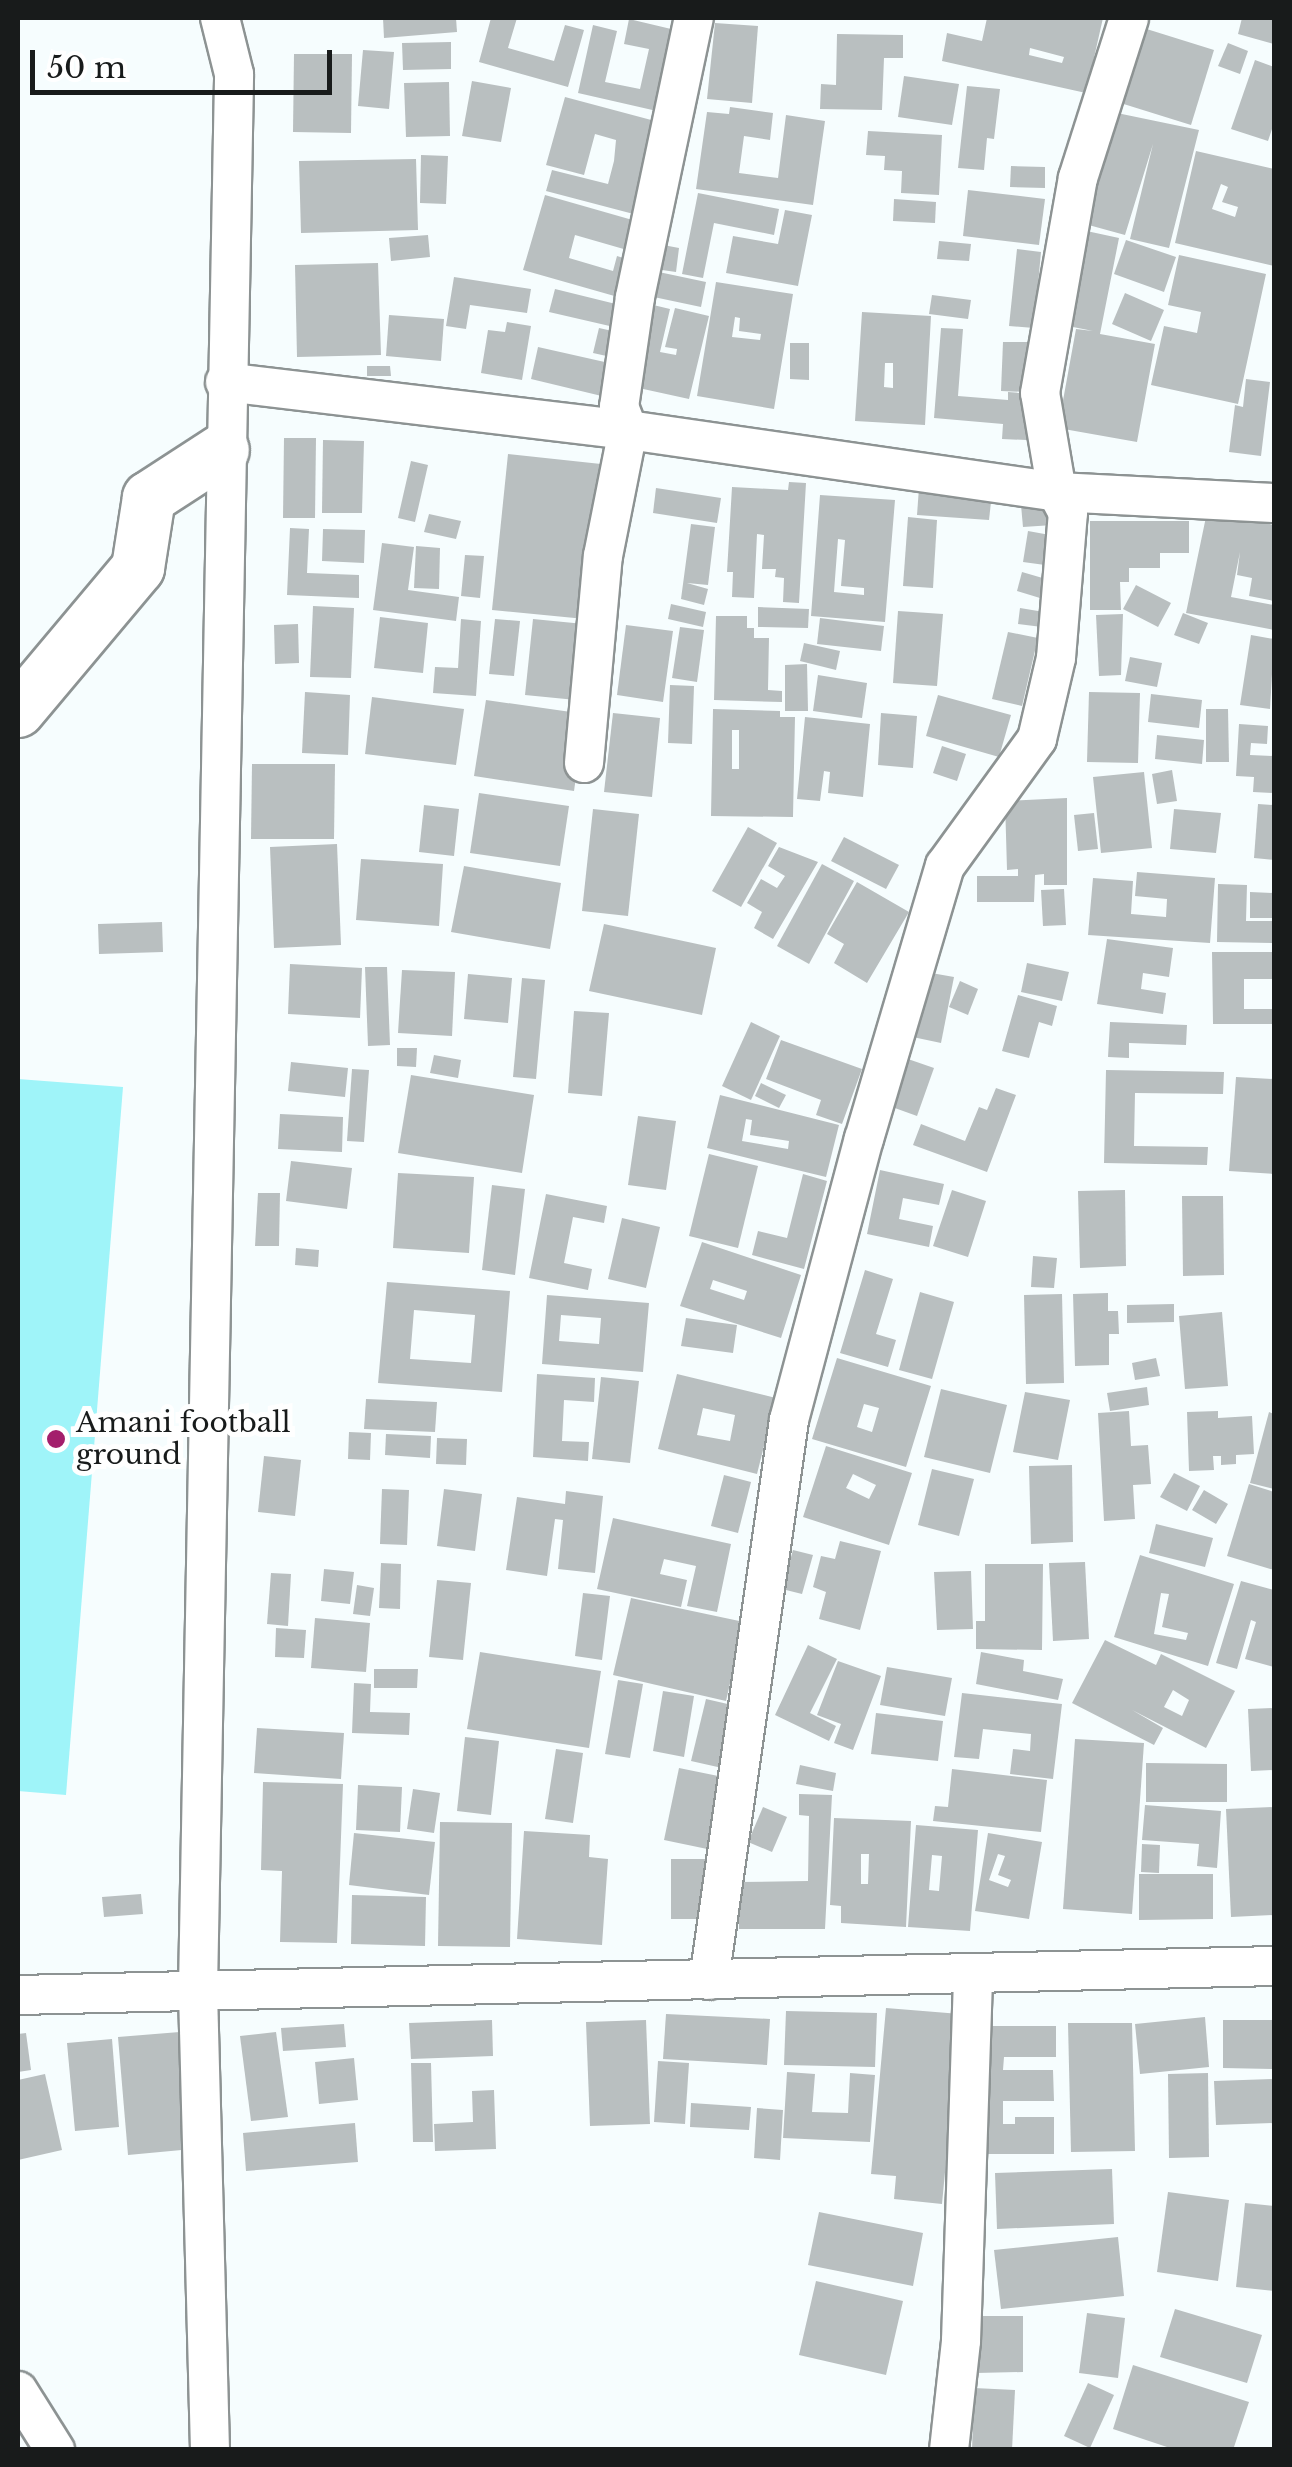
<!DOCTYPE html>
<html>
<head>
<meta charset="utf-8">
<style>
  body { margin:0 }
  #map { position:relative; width:1292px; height:2467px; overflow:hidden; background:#f6fdfe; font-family:"Libre Baskerville",serif }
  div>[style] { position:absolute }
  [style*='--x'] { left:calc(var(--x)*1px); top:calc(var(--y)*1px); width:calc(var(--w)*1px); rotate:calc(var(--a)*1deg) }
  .green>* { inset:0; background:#9ff4f9 }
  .building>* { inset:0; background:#b9bfc0 }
  .roads { filter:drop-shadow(2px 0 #8d9393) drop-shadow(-2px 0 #8d9393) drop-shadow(0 2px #8d9393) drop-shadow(0 -2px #8d9393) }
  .street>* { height:38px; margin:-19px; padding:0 19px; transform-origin:19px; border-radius:19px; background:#fff }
  .secondary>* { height:52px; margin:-26px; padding:0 26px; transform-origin:26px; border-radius:26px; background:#fff }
  .dots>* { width:28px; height:28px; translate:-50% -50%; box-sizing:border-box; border:5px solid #fff; border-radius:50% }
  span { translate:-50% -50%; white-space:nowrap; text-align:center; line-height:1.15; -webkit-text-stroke:10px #fff; paint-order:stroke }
  .poi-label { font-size:28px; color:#181b1b }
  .left { translate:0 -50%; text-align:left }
  .frame { position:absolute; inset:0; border:20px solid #181b1b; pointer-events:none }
  .scale { position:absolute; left:30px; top:50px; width:302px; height:45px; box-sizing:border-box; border:5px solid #181b1b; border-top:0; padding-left:12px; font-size:30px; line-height:35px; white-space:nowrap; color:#181b1b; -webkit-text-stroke:8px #fff; paint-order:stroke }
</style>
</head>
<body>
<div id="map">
  <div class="green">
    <div style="clip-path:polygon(18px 1079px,123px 1087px,66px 1795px,18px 1791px)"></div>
  </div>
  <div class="building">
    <div style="clip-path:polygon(383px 18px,456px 18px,457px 32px,384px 38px)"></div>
    <div style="clip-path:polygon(491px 18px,517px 18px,508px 48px,554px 61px,565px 25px,584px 30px,568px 87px,479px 62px)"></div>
    <div style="clip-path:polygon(evenodd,987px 18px,1103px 18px,1086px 93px,942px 61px,947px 33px,982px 41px,987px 18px,1030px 48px,1064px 57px,1062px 63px,1029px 55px,1030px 48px)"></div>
    <div style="clip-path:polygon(1242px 18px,1274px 18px,1274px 44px,1238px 34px)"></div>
    <div style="clip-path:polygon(629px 19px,688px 33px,670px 114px,578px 93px,593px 25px,617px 31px,605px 82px,640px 89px,649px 49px,624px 44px)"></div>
    <div style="clip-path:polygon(715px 23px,758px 26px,752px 103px,707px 99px)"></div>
    <div style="clip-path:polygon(1137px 26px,1214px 50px,1191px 125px,1114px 101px)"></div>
    <div style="clip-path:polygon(837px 34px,903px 35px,903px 58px,884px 58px,882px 110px,820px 109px,821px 84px,836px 85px)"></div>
    <div style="clip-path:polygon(451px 42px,451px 69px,403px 70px,402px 43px)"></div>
    <div style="clip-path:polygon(1228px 43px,1248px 51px,1240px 74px,1218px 66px)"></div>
    <div style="clip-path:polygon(363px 50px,394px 52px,389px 109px,358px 106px)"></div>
    <div style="clip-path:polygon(294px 54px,352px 54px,351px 133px,293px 132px)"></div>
    <div style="clip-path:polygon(1255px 60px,1274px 67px,1274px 123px,1268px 141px,1231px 129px)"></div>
    <div style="clip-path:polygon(904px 76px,959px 84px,952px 125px,898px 117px)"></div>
    <div style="clip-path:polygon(472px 81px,511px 88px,501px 142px,462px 136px)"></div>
    <div style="clip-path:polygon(449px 82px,450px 136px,406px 137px,404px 83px)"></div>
    <div style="clip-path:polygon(967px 86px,1000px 89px,994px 139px,987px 138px,984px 170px,958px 168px)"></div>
    <div style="clip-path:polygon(565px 97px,670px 125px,645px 217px,546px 191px,552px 170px,608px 184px,614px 161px,616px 140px,595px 134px,584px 175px,546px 165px)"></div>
    <div style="clip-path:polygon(730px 107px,773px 113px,770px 140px,744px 136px,739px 173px,778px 178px,786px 115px,825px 121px,813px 205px,696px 189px,707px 112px,729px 114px)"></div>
    <div style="clip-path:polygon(1117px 113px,1199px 130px,1169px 248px,1130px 239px,1153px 144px,1125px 235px,1085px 224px)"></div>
    <div style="clip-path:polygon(868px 131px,942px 135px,939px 195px,901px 193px,902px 171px,884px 170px,885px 156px,866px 155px)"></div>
    <div style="clip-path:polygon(evenodd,1196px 151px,1274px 169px,1274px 266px,1175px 243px,1196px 151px,1221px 184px,1228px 187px,1222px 202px,1238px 207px,1235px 217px,1212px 209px,1221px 184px)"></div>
    <div style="clip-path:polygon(421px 155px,448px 156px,446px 204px,420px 203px)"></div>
    <div style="clip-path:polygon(416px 159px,418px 230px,301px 233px,299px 161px)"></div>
    <div style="clip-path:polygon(1011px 166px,1045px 167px,1045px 188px,1010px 187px)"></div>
    <div style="clip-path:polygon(968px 190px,1045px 199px,1039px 245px,963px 236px)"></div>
    <div style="clip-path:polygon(698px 193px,779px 209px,774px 235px,714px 223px,703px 278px,682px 274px)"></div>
    <div style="clip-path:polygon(545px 195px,643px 223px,634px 252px,575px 235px,569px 258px,613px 271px,617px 256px,636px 262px,625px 299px,523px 270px)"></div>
    <div style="clip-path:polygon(894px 199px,936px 202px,935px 223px,893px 221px)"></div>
    <div style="clip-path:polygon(785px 210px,812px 215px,798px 286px,726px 273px,733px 236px,778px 244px)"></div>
    <div style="clip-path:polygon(1082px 230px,1119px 238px,1100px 334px,1155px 344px,1137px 442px,1058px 428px,1076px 329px,1093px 331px,1063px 325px)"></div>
    <div style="clip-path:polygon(428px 235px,430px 257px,391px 261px,389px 238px)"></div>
    <div style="clip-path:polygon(1126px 240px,1176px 257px,1164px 292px,1114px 274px)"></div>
    <div style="clip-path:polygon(939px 241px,971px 244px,969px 261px,937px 259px)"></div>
    <div style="clip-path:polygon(658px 244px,679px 248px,676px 272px,655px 269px)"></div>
    <div style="clip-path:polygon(1017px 249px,1041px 252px,1034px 328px,1009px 326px)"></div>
    <div style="clip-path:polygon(1179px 255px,1266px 274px,1238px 404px,1151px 385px,1164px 326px,1197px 333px,1201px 312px,1168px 305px)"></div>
    <div style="clip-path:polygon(378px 263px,381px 355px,297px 357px,295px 265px)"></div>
    <div style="clip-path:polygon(654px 271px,706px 282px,701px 307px,649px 296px)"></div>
    <div style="clip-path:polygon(454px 277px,531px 289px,527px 313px,470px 305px,466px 329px,446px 326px)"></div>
    <div style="clip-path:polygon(evenodd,716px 282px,793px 294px,774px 409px,697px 396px,716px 282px,735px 317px,740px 318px,739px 331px,761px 334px,760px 340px,732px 337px,735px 317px)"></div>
    <div style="clip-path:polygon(555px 289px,632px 308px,627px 330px,549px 312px)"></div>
    <div style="clip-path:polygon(1125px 293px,1164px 310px,1151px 341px,1112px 324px)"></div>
    <div style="clip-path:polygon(932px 295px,971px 300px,968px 319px,929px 314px)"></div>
    <div style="clip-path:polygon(645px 303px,670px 309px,660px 352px,676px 355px,677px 349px,665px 347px,675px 308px,709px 316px,689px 399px,625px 385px)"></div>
    <div style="clip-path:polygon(evenodd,862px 312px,931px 316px,925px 425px,855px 421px,862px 312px,885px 363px,893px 363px,893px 388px,884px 387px,885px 363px)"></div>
    <div style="clip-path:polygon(389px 315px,444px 319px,441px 361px,386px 356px)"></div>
    <div style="clip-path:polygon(507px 322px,531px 326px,522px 380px,481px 373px,488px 330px,505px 332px)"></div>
    <div style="clip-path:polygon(599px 328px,626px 334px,620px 359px,593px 353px)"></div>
    <div style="clip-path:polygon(941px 328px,963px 329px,958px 396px,1008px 400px,1008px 392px,1031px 394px,1027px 440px,1002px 439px,1003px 424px,934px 418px)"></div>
    <div style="clip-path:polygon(1003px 342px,1030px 342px,1028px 392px,1001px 391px)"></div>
    <div style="clip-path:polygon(790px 343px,809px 343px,809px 380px,790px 379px)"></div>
    <div style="clip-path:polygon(538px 347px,618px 365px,610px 398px,531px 379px)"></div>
    <div style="clip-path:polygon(367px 366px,390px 366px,391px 376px,367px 376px)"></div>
    <div style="clip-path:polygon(1246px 379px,1270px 382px,1261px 456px,1229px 452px,1235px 405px,1243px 407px)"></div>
    <div style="clip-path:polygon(284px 438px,316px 438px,315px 518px,283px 518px)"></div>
    <div style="clip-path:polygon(323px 440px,364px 441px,362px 513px,322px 513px)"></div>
    <div style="clip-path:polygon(508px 454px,601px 464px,585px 619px,492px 610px)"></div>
    <div style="clip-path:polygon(411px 461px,428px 465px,415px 522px,398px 518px)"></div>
    <div style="clip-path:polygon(789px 482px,806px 483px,799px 603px,783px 602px,784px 578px,775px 577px,776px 569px,762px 569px,764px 535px,757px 534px,754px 598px,732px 597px,733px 572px,727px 572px,732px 487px,788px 490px)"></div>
    <div style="clip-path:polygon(656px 488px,721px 498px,717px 523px,653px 513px)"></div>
    <div style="clip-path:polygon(919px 488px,992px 493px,989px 520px,917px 515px)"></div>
    <div style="clip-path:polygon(evenodd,820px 495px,895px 500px,885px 622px,811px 616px,820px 495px,838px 539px,845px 540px,841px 586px,864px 588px,864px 595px,834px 592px,838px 539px)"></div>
    <div style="clip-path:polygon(1051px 503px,1053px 525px,1023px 527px,1021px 505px)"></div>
    <div style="clip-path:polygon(1207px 512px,1274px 525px,1274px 601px,1249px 596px,1252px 578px,1237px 575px,1240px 552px,1231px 597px,1274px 605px,1274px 630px,1186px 613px)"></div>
    <div style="clip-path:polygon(429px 514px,461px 521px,456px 539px,424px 532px)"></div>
    <div style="clip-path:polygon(908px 517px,937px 520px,933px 588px,903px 586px)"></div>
    <div style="clip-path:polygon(1090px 521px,1189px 521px,1189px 553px,1160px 553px,1160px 568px,1129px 568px,1129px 582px,1120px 582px,1121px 610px,1090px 610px)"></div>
    <div style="clip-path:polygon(691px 524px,715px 527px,708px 585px,687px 583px,708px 589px,704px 605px,681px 599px)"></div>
    <div style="clip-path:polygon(290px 528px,309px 529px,307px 573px,359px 575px,359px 598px,287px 595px)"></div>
    <div style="clip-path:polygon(323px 529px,365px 530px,364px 563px,322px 561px)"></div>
    <div style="clip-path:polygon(1028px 531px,1050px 535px,1045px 565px,1023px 562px)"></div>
    <div style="clip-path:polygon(382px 543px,414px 547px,408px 590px,459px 597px,456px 621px,373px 610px)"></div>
    <div style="clip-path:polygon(416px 546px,440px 548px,439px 589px,414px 588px)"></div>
    <div style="clip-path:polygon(465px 555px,484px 556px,480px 598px,461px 596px)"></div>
    <div style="clip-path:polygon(1022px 572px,1046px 579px,1040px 598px,1017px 591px)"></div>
    <div style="clip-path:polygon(1136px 585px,1171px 603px,1158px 627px,1123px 609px)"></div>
    <div style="clip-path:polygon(671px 604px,706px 612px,703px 627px,668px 619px)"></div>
    <div style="clip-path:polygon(313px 606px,354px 608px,351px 678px,310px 677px)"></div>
    <div style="clip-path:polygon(758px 607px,809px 609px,808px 628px,758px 627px)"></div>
    <div style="clip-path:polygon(1020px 608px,1044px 612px,1042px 627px,1018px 624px)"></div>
    <div style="clip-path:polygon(898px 611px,943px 614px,937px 686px,893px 683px)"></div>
    <div style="clip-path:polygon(1183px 613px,1208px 623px,1199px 644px,1174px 635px)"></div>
    <div style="clip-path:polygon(1123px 614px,1121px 675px,1099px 676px,1096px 615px)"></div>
    <div style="clip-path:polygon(716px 616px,747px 616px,747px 628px,754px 628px,754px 638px,769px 638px,768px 690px,782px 691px,782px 702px,714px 700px)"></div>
    <div style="clip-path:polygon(380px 617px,428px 623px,423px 673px,374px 668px)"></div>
    <div style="clip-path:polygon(820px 618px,884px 626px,881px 651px,817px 644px)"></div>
    <div style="clip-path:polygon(461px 619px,481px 621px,476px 696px,433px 693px,435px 667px,458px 668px)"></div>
    <div style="clip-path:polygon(495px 619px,520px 621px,514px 676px,489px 674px)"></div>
    <div style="clip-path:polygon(533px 619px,584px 624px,576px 700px,525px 695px)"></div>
    <div style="clip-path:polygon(298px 624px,299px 663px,275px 664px,274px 625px)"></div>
    <div style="clip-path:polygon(626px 625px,673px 631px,663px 702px,617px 695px)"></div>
    <div style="clip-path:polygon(680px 627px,704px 630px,697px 682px,672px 678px)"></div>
    <div style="clip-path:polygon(1008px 632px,1038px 638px,1022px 706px,992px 699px)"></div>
    <div style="clip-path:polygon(1251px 635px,1274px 639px,1270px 709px,1240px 705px)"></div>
    <div style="clip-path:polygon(804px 643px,840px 651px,836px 670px,800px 661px)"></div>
    <div style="clip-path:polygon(1130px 657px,1162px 663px,1157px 687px,1125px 681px)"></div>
    <div style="clip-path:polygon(807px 664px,808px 711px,785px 711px,785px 665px)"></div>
    <div style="clip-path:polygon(818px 675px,867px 683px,862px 718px,813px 711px)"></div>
    <div style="clip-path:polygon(670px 685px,694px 686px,692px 744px,668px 743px)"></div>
    <div style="clip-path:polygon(305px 692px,350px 695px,348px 755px,302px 753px)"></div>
    <div style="clip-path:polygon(1089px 692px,1140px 693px,1138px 763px,1087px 762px)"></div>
    <div style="clip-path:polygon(1151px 694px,1202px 700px,1199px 728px,1148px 722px)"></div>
    <div style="clip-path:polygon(938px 695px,1011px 715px,999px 757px,926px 736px)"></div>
    <div style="clip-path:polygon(372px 697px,464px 709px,456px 765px,365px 754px)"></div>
    <div style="clip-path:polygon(486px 700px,585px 714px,574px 791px,474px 776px)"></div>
    <div style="clip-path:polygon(evenodd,713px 709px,780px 711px,780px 717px,795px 717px,793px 817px,711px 816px,713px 709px,732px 730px,739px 730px,739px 769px,732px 769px,732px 730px)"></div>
    <div style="clip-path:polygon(1206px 709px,1228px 709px,1229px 762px,1206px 762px)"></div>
    <div style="clip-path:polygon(613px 713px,660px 718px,652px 797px,604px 792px)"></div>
    <div style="clip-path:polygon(881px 713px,917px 716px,913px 768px,878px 765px)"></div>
    <div style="clip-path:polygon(805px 717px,870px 724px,863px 797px,828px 793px,830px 772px,824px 771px,820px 801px,797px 799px)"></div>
    <div style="clip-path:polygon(1239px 724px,1268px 726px,1267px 744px,1251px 743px,1250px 755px,1274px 756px,1274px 793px,1253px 792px,1254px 777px,1236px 776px)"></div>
    <div style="clip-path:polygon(1157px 735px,1204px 740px,1202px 764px,1155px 759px)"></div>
    <div style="clip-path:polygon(942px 746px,966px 754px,957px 781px,933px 773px)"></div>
    <div style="clip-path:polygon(252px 764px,335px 764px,334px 839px,251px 839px)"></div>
    <div style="clip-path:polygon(1172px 770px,1177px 801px,1157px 804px,1152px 774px)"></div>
    <div style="clip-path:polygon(1144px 772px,1152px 848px,1101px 853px,1093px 777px)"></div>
    <div style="clip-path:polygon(479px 793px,569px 806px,560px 866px,470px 853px)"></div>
    <div style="clip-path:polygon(1067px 798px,1067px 885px,1044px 885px,1044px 874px,1035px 875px,1034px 902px,977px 902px,977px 876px,1018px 876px,1018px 869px,1007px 870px,1005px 801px)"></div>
    <div style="clip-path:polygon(1258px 804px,1274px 805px,1274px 860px,1254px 858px)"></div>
    <div style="clip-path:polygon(424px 805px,459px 809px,454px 856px,419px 852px)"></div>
    <div style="clip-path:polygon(593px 809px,639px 814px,628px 916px,582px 911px)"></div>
    <div style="clip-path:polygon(1174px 809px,1221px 813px,1216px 853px,1170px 849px)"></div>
    <div style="clip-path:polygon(1094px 813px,1098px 849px,1078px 851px,1074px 815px)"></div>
    <div style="clip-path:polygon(748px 827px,777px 843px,741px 907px,712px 891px)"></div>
    <div style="clip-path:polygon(844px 837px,899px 865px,886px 889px,831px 861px)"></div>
    <div style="clip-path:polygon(337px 844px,341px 945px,274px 948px,270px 847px)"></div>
    <div style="clip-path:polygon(779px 847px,818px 862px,773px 939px,754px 928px,762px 912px,747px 903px,761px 879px,777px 888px,785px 876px,768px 866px)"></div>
    <div style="clip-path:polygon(361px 859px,443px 864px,439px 926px,356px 920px)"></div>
    <div style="clip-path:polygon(822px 864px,854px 881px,809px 964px,777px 946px)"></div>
    <div style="clip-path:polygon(464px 866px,561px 883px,550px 949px,451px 932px)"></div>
    <div style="clip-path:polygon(1137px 872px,1215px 878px,1210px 943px,1088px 935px,1093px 878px,1133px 881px,1131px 914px,1166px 917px,1167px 899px,1135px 896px)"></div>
    <div style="clip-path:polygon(857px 882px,909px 912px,867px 983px,834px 963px,844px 944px,827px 934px)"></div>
    <div style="clip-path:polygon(1218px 884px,1247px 885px,1246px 921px,1274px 921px,1274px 943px,1217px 942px)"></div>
    <div style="clip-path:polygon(1064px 889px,1066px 925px,1043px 926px,1041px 890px)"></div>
    <div style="clip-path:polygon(1250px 892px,1274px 893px,1274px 918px,1250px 918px)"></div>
    <div style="clip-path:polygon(162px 922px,163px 952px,99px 954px,98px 924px)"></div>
    <div style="clip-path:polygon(604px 924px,716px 948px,702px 1015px,589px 991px)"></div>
    <div style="clip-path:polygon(1107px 939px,1173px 948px,1169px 977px,1143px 973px,1141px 989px,1166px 993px,1163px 1014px,1097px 1004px)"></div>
    <div style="clip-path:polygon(1212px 952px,1274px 952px,1274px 979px,1244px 979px,1244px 1009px,1274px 1009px,1274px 1024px,1213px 1024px)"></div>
    <div style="clip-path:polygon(1027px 963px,1069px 972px,1062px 1001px,1021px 992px)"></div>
    <div style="clip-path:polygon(290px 964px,362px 968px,360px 1018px,288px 1014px)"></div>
    <div style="clip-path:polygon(365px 967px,387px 967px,390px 1045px,368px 1046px)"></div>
    <div style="clip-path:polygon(402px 970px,455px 972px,452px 1036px,398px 1033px)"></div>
    <div style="clip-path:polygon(920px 971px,954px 977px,941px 1043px,908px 1036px)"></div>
    <div style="clip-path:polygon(468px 974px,512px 978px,508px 1023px,464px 1019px)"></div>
    <div style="clip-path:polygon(522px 978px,545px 980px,536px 1079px,513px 1077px)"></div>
    <div style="clip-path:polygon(960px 981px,978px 989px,968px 1015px,949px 1007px)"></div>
    <div style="clip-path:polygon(1018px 995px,1057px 1006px,1052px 1026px,1039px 1022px,1029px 1058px,1002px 1051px)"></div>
    <div style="clip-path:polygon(574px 1011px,609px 1013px,602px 1096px,568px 1093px)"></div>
    <div style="clip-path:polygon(751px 1022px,780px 1036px,751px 1100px,722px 1086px)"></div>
    <div style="clip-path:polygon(1110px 1022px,1187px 1025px,1186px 1045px,1129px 1043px,1129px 1058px,1108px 1057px)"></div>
    <div style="clip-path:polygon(781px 1040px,862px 1069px,842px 1124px,816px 1115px,821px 1100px,766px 1079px)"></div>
    <div style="clip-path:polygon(397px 1048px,417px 1048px,416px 1067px,397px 1066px)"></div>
    <div style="clip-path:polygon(434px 1055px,461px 1060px,458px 1078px,430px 1073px)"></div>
    <div style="clip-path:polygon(908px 1059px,934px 1068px,917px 1116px,892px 1107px)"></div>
    <div style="clip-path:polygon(291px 1062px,348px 1068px,345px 1097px,288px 1091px)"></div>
    <div style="clip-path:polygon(352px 1069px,369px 1070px,364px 1142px,347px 1141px)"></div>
    <div style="clip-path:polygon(1106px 1070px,1224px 1072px,1223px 1094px,1135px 1093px,1134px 1146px,1208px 1147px,1207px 1165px,1104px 1163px)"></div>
    <div style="clip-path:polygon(411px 1075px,534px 1095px,522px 1173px,398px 1153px)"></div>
    <div style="clip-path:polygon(1236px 1077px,1274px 1079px,1274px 1174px,1229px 1171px)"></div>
    <div style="clip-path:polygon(761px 1083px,786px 1095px,779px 1108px,755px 1096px)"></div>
    <div style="clip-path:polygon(996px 1088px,1016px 1095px,987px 1172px,913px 1145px,921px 1124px,965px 1141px,979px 1107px,987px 1110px)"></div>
    <div style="clip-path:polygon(evenodd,720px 1095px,839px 1125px,826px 1177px,707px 1148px,720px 1095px,746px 1119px,752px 1120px,750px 1135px,789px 1141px,788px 1149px,742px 1141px,746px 1119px)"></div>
    <div style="clip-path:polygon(280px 1114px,343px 1117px,342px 1152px,278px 1149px)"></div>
    <div style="clip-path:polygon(638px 1116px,676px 1121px,666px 1190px,628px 1185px)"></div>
    <div style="clip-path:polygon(709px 1154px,758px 1166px,738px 1248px,689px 1236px)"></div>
    <div style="clip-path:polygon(291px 1161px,352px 1168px,347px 1209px,286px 1201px)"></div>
    <div style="clip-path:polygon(880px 1170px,944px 1184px,939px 1205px,903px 1198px,899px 1219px,933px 1226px,929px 1247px,867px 1234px)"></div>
    <div style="clip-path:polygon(398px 1173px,474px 1177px,469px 1253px,393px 1248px)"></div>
    <div style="clip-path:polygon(803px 1174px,827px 1181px,804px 1269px,752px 1255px,758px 1231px,787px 1238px)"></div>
    <div style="clip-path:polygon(492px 1185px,525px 1189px,515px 1275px,482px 1270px)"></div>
    <div style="clip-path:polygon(952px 1190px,986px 1201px,968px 1257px,933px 1246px)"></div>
    <div style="clip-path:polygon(1125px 1190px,1126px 1266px,1080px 1268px,1078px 1191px)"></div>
    <div style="clip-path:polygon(258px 1193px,280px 1193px,279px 1246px,255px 1246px)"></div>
    <div style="clip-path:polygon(546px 1194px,607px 1206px,604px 1223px,573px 1217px,564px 1263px,592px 1269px,588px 1290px,529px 1278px)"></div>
    <div style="clip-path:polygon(1182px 1196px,1223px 1196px,1224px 1275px,1183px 1276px)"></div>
    <div style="clip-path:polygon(622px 1218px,660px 1227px,646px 1288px,608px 1279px)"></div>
    <div style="clip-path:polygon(evenodd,702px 1242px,801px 1275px,781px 1338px,680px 1306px,702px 1242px,713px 1280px,747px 1291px,744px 1300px,710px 1289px,713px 1280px)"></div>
    <div style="clip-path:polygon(296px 1248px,319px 1250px,318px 1267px,295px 1265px)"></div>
    <div style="clip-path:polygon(1033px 1256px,1057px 1258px,1054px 1288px,1031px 1287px)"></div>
    <div style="clip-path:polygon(865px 1270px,893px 1279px,876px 1334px,896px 1340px,888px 1367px,840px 1353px)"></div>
    <div style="clip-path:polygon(evenodd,387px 1282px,510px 1291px,502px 1392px,378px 1383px,387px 1282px,414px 1310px,475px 1315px,471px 1363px,410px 1359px,414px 1310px)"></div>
    <div style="clip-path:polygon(920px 1292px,954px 1302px,932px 1379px,899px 1370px)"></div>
    <div style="clip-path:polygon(1108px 1293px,1108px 1311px,1118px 1311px,1119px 1334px,1109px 1334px,1109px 1365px,1075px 1366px,1073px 1294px)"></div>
    <div style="clip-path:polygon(1062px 1294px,1064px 1383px,1026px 1384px,1024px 1295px)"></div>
    <div style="clip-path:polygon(evenodd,547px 1295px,649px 1303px,643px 1372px,542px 1364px,547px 1295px,561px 1315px,601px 1318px,599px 1344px,559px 1341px,561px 1315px)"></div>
    <div style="clip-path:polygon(1174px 1304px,1174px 1322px,1127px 1323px,1127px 1305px)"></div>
    <div style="clip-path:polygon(1222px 1312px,1228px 1386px,1185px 1389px,1179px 1316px)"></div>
    <div style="clip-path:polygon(686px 1318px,737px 1325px,733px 1353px,681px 1346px)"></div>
    <div style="clip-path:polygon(evenodd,837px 1358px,931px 1386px,906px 1467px,812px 1439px,837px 1358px,864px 1404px,879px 1408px,872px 1432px,857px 1427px,864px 1404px)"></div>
    <div style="clip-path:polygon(1156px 1358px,1160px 1376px,1135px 1380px,1132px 1363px)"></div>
    <div style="clip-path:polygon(537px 1374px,595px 1378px,594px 1402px,564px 1400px,562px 1441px,589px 1442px,588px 1461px,533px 1457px)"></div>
    <div style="clip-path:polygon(evenodd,677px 1374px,776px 1398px,757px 1474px,658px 1449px,677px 1374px,703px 1408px,735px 1415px,730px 1441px,697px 1435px,703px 1408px)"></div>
    <div style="clip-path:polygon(601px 1377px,639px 1381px,630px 1463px,592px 1459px)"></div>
    <div style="clip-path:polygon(1147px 1387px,1149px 1405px,1110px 1411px,1107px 1393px)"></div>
    <div style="clip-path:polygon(941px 1389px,1007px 1405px,990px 1473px,924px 1457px)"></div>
    <div style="clip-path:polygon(1025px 1392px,1070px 1400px,1058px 1460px,1013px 1452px)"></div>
    <div style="clip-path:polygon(366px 1399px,437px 1402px,435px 1432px,364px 1429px)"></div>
    <div style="clip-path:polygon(1129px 1411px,1131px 1446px,1148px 1445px,1151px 1484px,1133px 1485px,1135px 1519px,1104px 1521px,1098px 1413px)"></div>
    <div style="clip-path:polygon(1218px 1411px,1218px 1418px,1252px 1416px,1254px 1454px,1236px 1455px,1236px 1464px,1221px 1465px,1221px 1456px,1213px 1456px,1214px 1470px,1189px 1471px,1187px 1412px)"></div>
    <div style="clip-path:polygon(1269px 1412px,1274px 1414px,1274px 1489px,1250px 1483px)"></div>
    <div style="clip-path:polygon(349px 1432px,371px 1433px,370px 1460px,348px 1459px)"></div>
    <div style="clip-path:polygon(386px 1434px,431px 1436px,430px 1458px,385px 1455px)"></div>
    <div style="clip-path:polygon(437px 1438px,467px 1439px,466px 1465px,436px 1464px)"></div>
    <div style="clip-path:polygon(evenodd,826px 1446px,912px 1473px,889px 1545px,803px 1517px,826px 1446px,853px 1474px,876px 1485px,869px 1499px,846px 1488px,853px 1474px)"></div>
    <div style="clip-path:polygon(264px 1456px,301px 1460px,295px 1516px,258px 1512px)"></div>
    <div style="clip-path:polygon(1072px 1465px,1073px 1542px,1031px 1544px,1029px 1466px)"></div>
    <div style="clip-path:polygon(932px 1469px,974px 1479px,959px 1536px,918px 1525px)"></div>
    <div style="clip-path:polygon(1174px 1473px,1200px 1486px,1187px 1511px,1160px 1497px)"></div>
    <div style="clip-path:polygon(724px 1475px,751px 1482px,738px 1533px,711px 1526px)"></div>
    <div style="clip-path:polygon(1249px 1484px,1274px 1492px,1274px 1570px,1227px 1556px)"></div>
    <div style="clip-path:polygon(382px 1489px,409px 1490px,407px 1545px,380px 1544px)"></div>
    <div style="clip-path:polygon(444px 1489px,482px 1494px,475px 1551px,437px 1546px)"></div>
    <div style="clip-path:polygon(1204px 1490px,1228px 1504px,1216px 1524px,1192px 1510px)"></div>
    <div style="clip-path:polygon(566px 1491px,603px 1496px,595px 1573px,558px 1569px,563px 1520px,555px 1519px,547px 1576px,506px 1570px,517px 1497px,565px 1504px)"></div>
    <div style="clip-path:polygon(613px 1518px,731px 1544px,717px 1612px,687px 1606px,696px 1566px,664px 1559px,660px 1574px,687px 1580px,681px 1607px,597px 1589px)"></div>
    <div style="clip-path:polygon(1156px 1524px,1213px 1538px,1205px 1567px,1149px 1553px)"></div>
    <div style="clip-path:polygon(840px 1541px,881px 1551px,860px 1630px,819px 1619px,826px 1592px,813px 1587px,821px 1556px,835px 1559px)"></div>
    <div style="clip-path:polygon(793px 1550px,813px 1555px,802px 1594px,782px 1589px)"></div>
    <div style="clip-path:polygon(evenodd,1140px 1555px,1234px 1584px,1208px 1666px,1114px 1637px,1140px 1555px,1161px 1593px,1169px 1594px,1162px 1627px,1188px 1633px,1186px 1640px,1154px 1634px,1161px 1593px)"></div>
    <div style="clip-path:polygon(1085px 1562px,1089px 1639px,1053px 1641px,1049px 1563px)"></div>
    <div style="clip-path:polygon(381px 1563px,401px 1564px,400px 1609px,379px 1608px)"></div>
    <div style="clip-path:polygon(985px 1564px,1043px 1564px,1042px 1650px,976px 1649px,976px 1621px,985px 1621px)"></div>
    <div style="clip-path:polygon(324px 1569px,354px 1572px,350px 1604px,321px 1601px)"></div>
    <div style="clip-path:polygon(971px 1571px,973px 1629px,937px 1630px,934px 1572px)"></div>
    <div style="clip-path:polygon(271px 1573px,291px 1574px,288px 1626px,267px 1624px)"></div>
    <div style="clip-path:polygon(437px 1580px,471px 1583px,463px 1660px,429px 1657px)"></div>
    <div style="clip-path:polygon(1241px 1581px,1274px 1590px,1274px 1667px,1245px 1659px,1256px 1622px,1251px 1620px,1237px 1669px,1216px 1663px)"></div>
    <div style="clip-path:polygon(357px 1585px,374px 1588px,370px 1616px,353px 1614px)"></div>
    <div style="clip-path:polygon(583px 1593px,610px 1596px,602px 1660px,575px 1656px)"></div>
    <div style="clip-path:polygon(631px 1598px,744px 1622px,726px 1701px,613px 1675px)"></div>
    <div style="clip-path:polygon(315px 1618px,370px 1623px,366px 1672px,311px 1668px)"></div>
    <div style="clip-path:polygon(276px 1628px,306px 1630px,304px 1658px,275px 1657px)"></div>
    <div style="clip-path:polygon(evenodd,1105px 1640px,1156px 1665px,1161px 1654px,1235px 1691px,1206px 1748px,1132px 1710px,1163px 1728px,1154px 1745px,1072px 1703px,1105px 1640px,1173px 1690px,1189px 1700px,1182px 1716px,1164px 1707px,1173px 1690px)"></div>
    <div style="clip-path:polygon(808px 1645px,837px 1659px,810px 1713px,836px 1726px,829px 1741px,775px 1715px)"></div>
    <div style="clip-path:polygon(480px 1652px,601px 1671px,589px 1748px,467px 1729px)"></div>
    <div style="clip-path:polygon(981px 1652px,1024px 1660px,1023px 1671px,1063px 1679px,1058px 1700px,976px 1684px)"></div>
    <div style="clip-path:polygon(838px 1661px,881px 1676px,853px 1750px,834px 1743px,841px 1724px,817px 1715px)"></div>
    <div style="clip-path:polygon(887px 1667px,952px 1678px,945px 1716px,880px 1705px)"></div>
    <div style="clip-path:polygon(374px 1669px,418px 1669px,417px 1688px,374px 1688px)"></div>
    <div style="clip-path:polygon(618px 1680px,643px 1684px,630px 1758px,605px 1754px)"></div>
    <div style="clip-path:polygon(354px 1683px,371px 1684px,370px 1712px,410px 1713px,409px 1735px,352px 1733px)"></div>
    <div style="clip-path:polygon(663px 1691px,694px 1696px,684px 1757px,653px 1751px)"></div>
    <div style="clip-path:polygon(962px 1693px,1062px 1704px,1053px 1779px,1010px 1774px,1013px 1749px,1030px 1751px,1031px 1734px,983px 1729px,979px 1759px,954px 1757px)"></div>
    <div style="clip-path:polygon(706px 1699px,745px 1708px,731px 1770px,691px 1761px)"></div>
    <div style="clip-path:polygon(1274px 1708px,1274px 1770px,1251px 1771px,1248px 1709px)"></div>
    <div style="clip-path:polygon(876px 1713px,943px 1721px,938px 1761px,871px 1754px)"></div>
    <div style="clip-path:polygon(257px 1728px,344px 1733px,341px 1779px,254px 1773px)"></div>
    <div style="clip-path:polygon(465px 1737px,499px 1741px,491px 1815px,457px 1811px)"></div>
    <div style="clip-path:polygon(1075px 1739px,1144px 1743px,1132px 1914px,1063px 1909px)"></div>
    <div style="clip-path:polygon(556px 1749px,583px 1753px,573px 1823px,545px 1819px)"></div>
    <div style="clip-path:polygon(1146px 1763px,1227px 1764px,1227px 1802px,1146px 1802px)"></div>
    <div style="clip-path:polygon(800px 1765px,836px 1773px,833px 1791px,796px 1784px)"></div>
    <div style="clip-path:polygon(679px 1768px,728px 1778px,712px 1850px,664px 1840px)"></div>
    <div style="clip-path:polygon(952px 1769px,1047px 1780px,1041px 1832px,933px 1821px,935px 1806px,948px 1807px)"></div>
    <div style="clip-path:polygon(263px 1782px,343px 1784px,337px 1943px,280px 1942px,282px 1871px,261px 1870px)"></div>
    <div style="clip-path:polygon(358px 1785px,402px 1787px,400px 1832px,356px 1830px)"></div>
    <div style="clip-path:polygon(413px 1789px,440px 1793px,434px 1833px,407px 1829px)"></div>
    <div style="clip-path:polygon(799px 1794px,832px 1795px,825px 1929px,739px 1929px,739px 1882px,808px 1881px,809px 1816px,799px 1815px)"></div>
    <div style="clip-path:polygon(1145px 1805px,1221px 1811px,1217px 1868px,1197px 1866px,1199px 1844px,1142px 1840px)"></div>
    <div style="clip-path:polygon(763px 1807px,787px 1817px,772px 1852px,748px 1842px)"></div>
    <div style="clip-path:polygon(1274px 1807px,1274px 1915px,1231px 1917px,1226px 1809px)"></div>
    <div style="clip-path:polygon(evenodd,834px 1818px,911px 1821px,906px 1927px,841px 1923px,841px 1906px,830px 1905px,834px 1818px,861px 1854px,869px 1854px,868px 1884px,861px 1884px,861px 1854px)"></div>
    <div style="clip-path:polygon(440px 1822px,512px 1823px,510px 1947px,438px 1946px)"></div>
    <div style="clip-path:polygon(evenodd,916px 1825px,978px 1830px,970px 1931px,908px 1927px,916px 1825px,932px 1855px,942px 1856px,939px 1891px,929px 1890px,932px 1855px)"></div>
    <div style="clip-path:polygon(524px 1831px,590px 1835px,589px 1857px,608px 1859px,602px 1945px,517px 1939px)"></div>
    <div style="clip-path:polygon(354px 1833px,435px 1842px,429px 1895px,349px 1885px)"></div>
    <div style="clip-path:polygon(evenodd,988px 1833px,1042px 1842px,1029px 1919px,975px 1911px,988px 1833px,998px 1854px,1005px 1856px,998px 1875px,1011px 1880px,1008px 1887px,989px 1880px,998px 1854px)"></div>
    <div style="clip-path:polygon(1142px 1844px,1160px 1845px,1159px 1873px,1141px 1872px)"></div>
    <div style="clip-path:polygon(671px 1859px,716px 1859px,715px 1919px,671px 1919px)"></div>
    <div style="clip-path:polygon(1139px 1874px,1213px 1874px,1213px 1919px,1139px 1920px)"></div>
    <div style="clip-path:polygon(141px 1894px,143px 1914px,104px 1917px,102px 1897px)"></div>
    <div style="clip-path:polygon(352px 1895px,426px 1897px,425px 1946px,351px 1944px)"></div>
    <div style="clip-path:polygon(886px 2008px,960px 2014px,942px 2204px,894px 2199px,896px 2176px,871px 2174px)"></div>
    <div style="clip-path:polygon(786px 2011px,877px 2013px,875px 2067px,784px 2065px)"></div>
    <div style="clip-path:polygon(666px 2014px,770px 2019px,767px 2065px,663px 2059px)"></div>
    <div style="clip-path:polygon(1205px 2017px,1209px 2067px,1140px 2074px,1135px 2024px)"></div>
    <div style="clip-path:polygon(492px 2020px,493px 2056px,411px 2059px,409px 2023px)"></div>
    <div style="clip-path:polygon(646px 2020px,650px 2124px,590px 2126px,586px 2022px)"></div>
    <div style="clip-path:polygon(1223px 2020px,1274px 2020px,1274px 2069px,1223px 2068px)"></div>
    <div style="clip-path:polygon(1068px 2023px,1132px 2023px,1135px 2151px,1071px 2152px)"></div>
    <div style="clip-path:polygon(344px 2024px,346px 2047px,283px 2051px,281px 2028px)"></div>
    <div style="clip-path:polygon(985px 2026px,1056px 2026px,1056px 2057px,1004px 2057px,1003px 2070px,1053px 2070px,1054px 2101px,1003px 2101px,1003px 2124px,1015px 2124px,1015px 2117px,1054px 2117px,1054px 2154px,985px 2154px)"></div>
    <div style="clip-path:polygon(192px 2031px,203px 2148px,128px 2155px,118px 2037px)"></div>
    <div style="clip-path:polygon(276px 2032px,288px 2117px,251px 2121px,240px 2036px)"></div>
    <div style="clip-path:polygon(26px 2033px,31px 2070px,18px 2072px,18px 2034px)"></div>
    <div style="clip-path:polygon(112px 2039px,119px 2127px,75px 2131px,67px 2043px)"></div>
    <div style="clip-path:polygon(354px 2058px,358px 2100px,319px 2104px,315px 2062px)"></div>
    <div style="clip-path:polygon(658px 2061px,689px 2063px,685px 2124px,654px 2122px)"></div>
    <div style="clip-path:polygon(411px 2063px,431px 2063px,433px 2142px,413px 2142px)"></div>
    <div style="clip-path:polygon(787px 2072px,815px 2074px,812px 2112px,848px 2113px,850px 2073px,875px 2075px,870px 2142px,783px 2138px)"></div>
    <div style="clip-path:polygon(1208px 2073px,1209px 2157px,1169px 2158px,1168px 2074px)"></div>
    <div style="clip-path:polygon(45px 2074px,62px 2150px,18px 2160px,18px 2080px)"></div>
    <div style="clip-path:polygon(1274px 2079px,1274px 2123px,1216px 2125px,1214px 2081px)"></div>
    <div style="clip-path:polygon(494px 2090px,496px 2149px,435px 2151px,434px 2124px,473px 2122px,472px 2091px)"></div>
    <div style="clip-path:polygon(691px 2103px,751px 2107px,749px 2130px,690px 2127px)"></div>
    <div style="clip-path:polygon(757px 2108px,783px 2110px,780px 2160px,754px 2158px)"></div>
    <div style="clip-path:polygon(355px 2123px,358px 2162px,246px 2171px,243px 2133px)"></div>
    <div style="clip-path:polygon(1112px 2169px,1114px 2224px,997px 2229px,995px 2173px)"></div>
    <div style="clip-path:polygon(1168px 2192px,1229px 2200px,1218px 2281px,1157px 2272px)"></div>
    <div style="clip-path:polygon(1245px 2203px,1274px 2206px,1274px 2291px,1236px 2287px)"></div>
    <div style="clip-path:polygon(819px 2212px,923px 2233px,913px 2286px,808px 2265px)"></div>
    <div style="clip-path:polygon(1118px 2237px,1124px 2296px,1001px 2309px,994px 2250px)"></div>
    <div style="clip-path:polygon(816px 2281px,903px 2301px,886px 2375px,799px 2355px)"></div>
    <div style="clip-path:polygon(1175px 2309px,1262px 2335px,1247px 2383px,1160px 2357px)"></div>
    <div style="clip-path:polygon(1087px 2313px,1125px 2318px,1118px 2378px,1079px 2373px)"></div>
    <div style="clip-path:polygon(976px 2316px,1023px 2316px,1023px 2372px,976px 2373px)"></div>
    <div style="clip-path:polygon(1133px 2365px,1249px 2402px,1233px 2450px,1176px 2450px,1113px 2429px)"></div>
    <div style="clip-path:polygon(1088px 2383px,1114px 2395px,1090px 2448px,1064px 2436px)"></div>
    <div style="clip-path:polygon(974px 2388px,1015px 2390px,1012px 2450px,972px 2450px)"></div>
  </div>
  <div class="roads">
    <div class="street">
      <div style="--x:225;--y:382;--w:406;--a:6.8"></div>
      <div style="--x:628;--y:430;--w:433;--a:8.2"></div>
      <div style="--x:1057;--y:492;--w:217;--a:2.9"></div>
      <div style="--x:584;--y:763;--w:208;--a:-84.8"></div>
      <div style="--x:603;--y:556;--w:128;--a:-78.8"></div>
      <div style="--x:628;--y:430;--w:25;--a:-111"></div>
      <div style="--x:619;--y:407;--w:111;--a:-81.7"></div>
      <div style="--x:635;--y:297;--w:285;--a:-78.1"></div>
      <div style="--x:709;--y:1980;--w:566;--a:-81.87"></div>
      <div style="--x:789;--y:1420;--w:291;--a:-75.1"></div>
      <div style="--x:864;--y:1139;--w:285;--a:-73.5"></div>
      <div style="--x:945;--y:866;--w:157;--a:-54.1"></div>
      <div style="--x:1037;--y:739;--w:83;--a:-76.8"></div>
      <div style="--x:1056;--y:658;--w:145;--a:-85.3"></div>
      <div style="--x:1068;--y:513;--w:24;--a:-118"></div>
      <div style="--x:1057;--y:492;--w:100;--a:-99.7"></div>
      <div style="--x:1040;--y:393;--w:218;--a:-80"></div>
      <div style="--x:1078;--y:178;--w:168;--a:-72.3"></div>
      <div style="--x:18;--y:1995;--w:1256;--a:-1.32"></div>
      <div style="--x:18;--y:2391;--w:70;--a:57.9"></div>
      <div style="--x:210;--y:2450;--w:461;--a:-91.5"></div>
      <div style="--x:198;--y:1989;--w:1915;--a:-88.92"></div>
      <div style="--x:234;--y:74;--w:58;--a:-104"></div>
      <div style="--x:949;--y:2450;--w:110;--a:-83.7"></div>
      <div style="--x:961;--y:2341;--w:367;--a:-88.1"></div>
    </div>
    <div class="secondary">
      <div style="--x:18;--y:711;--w:187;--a:-50"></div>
      <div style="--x:138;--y:568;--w:71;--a:-81.1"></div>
      <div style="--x:149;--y:498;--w:88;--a:-33"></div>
    </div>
  </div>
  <div class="dots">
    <div style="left:56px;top:1439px;background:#a31f6c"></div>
  </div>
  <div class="poi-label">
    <span class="left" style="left:76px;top:1439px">Amani football<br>ground</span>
  </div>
  <div class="frame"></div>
  <div class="scale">50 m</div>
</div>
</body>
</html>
